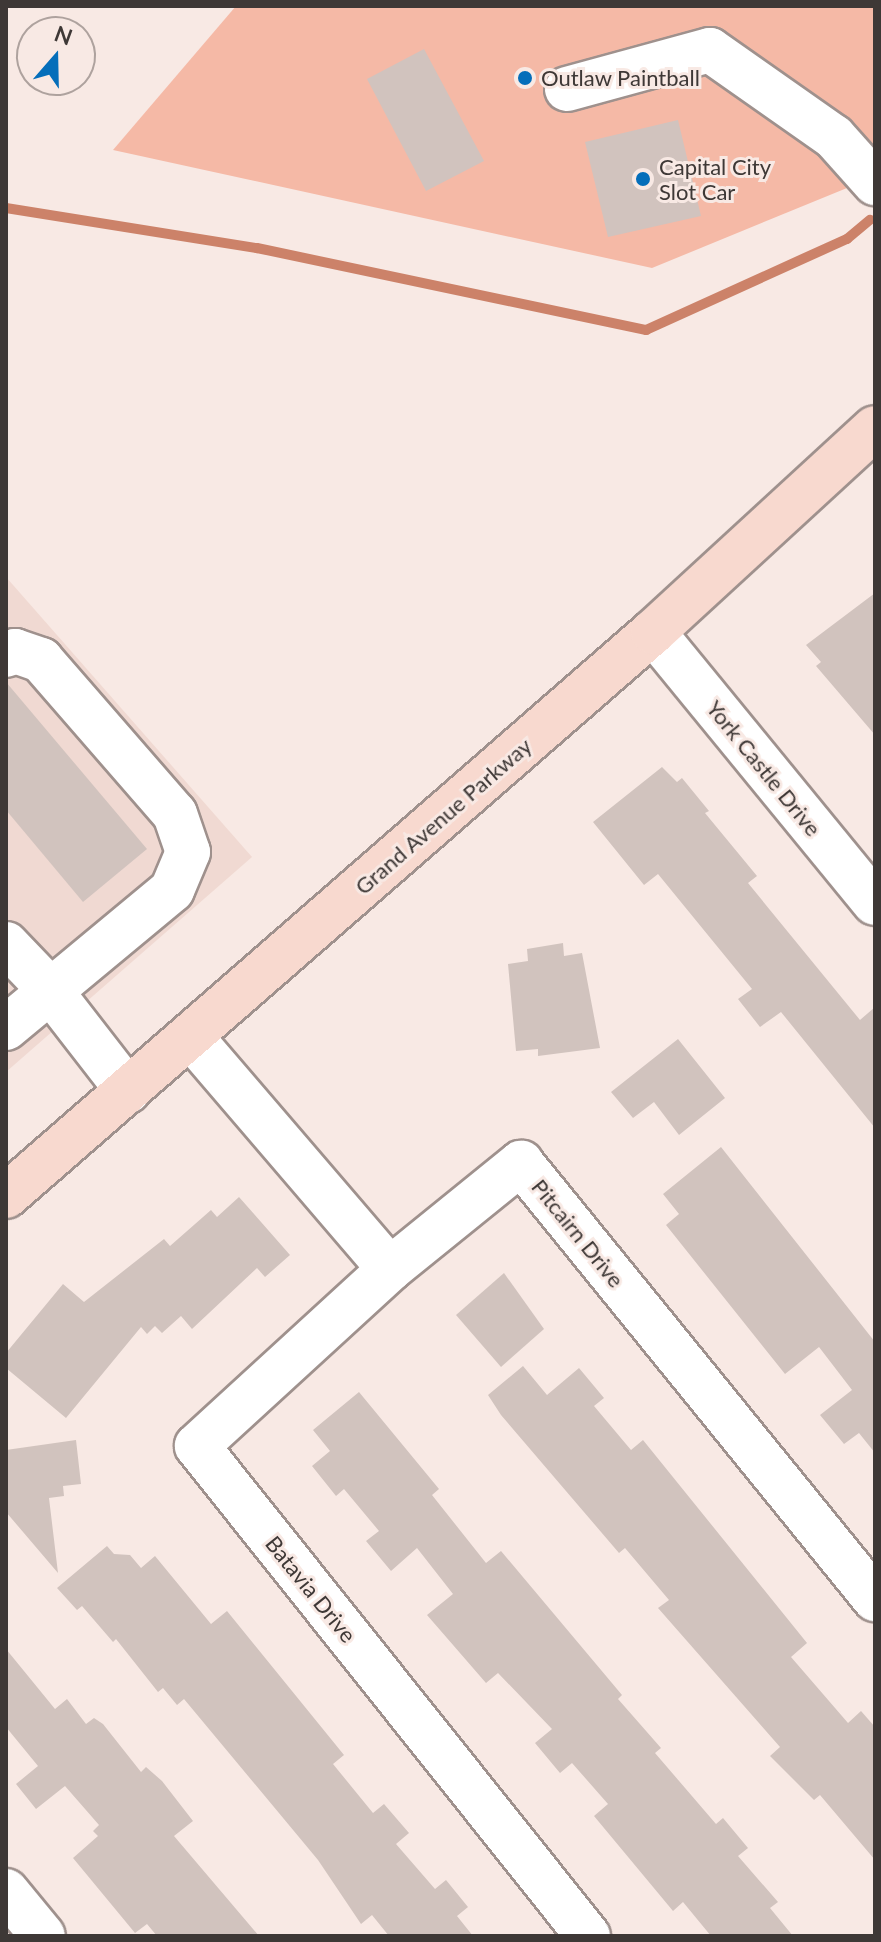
<!DOCTYPE html>
<html>
<head>
<meta charset="utf-8">
<style>
  body { margin:0 }
  #map { position:relative; width:881px; height:1942px; overflow:hidden; background:#f8e9e4; font-family:Lato,sans-serif }
  div>[style] { position:absolute }
  [style*='--x'] { left:calc(var(--x)*1px); top:calc(var(--y)*1px); width:calc(var(--w)*1px); rotate:calc(var(--a)*1deg) }
  .built>* { inset:0; background:#f0d9d2 }
  .green>* { inset:0; background:#f5b9a6 }
  .stream>* { height:10px; margin:-5px; padding:0 5px; transform-origin:5px; border-radius:5px; background:#cc8269 }
  .building>* { inset:0; background:#d1c3be }
  .roads { filter:drop-shadow(2px 0 #9f918d) drop-shadow(-2px 0 #9f918d) drop-shadow(0 2px #9f918d) drop-shadow(0 -2px #9f918d) }
  .minor>* { height:44px; margin:-22px; padding:0 22px; transform-origin:22px; border-radius:22px; background:#fff }
  .major>* { height:44px; margin:-22px; padding:0 22px; transform-origin:22px; border-radius:22px; background:#f8d9cf }
  .dots>* { width:22px; height:22px; translate:-50% -50%; box-sizing:border-box; border:4px solid #f8e9e4; border-radius:50% }
  span { translate:-50% -50%; white-space:nowrap; text-align:center; line-height:1.15; -webkit-text-stroke:6px #f8e9e4; paint-order:stroke }
  .poi-label { font-size:22px; color:#3e3836 }
  .left { translate:0 -50%; text-align:left }
  .street-label { font-size:22px; color:#3e3836 }
  .frame { position:absolute; inset:0; border:8px solid #3e3836; pointer-events:none }
  .north { position:absolute; left:16px; top:16px; width:80px; height:80px; box-sizing:border-box; background:#f8e9e4; border:2px solid #aea29e; border-radius:50%; rotate:20deg; font-size:22px; font-weight:700; line-height:32px; text-align:center; color:#3e3836 }
  .north::after { content:''; display:block; margin:auto; width:28px; height:36px; background:#056eba; clip-path:polygon(50% 0,100% 100%,50% 72%,0 100%) }
</style>
</head>
<body>
<div id="map">
  <div class="built">
    <div style="clip-path:polygon(6px 577px,252px 857px,6px 1072px)"></div>
  </div>
  <div class="green">
    <div style="clip-path:polygon(236px 6px,875px 6px,875px 167px,847px 188px,652px 268px,113px 150px)"></div>
  </div>
  <div class="stream">
    <div style="--x:6;--y:208;--w:254;--a:9.1"></div>
    <div style="--x:257;--y:248;--w:398;--a:11.9"></div>
    <div style="--x:646;--y:330;--w:221;--a:-24.4"></div>
    <div style="--x:847;--y:239;--w:30;--a:-40"></div>
  </div>
  <div class="building">
    <div style="clip-path:polygon(424px 49px,484px 161px,426px 191px,367px 79px)"></div>
    <div style="clip-path:polygon(678px 120px,701px 216px,608px 237px,585px 142px)"></div>
    <div style="clip-path:polygon(875px 593px,875px 735px,816px 666px,821px 662px,806px 645px)"></div>
    <div style="clip-path:polygon(6px 682px,147px 849px,83px 902px,6px 810px)"></div>
    <div style="clip-path:polygon(662px 767px,677px 782px,682px 778px,709px 811px,705px 813px,757px 876px,748px 883px,860px 1020px,875px 1007px,875px 1128px,781px 1012px,760px 1027px,738px 999px,752px 989px,658px 874px,644px 885px,593px 822px)"></div>
    <div style="clip-path:polygon(563px 943px,564px 956px,582px 953px,600px 1048px,538px 1056px,538px 1049px,516px 1051px,508px 964px,528px 961px,527px 949px)"></div>
    <div style="clip-path:polygon(678px 1039px,725px 1098px,679px 1135px,654px 1102px,633px 1118px,611px 1092px)"></div>
    <div style="clip-path:polygon(721px 1147px,875px 1342px,875px 1453px,859px 1433px,844px 1444px,820px 1415px,852px 1390px,819px 1347px,785px 1374px,666px 1225px,679px 1214px,663px 1194px)"></div>
    <div style="clip-path:polygon(239px 1197px,290px 1255px,265px 1277px,257px 1268px,192px 1329px,181px 1316px,162px 1333px,155px 1326px,147px 1334px,141px 1327px,66px 1418px,6px 1368px,6px 1353px,63px 1284px,84px 1302px,164px 1239px,170px 1246px,211px 1210px,217px 1217px)"></div>
    <div style="clip-path:polygon(504px 1273px,544px 1329px,501px 1367px,456px 1315px)"></div>
    <div style="clip-path:polygon(523px 1366px,547px 1395px,579px 1368px,604px 1398px,594px 1406px,631px 1450px,643px 1440px,807px 1643px,791px 1657px,848px 1723px,861px 1711px,875px 1727px,875px 1860px,820px 1795px,814px 1800px,770px 1756px,780px 1747px,658px 1608px,669px 1600px,625px 1548px,619px 1553px,501px 1415px,488px 1395px)"></div>
    <div style="clip-path:polygon(359px 1392px,439px 1489px,432px 1495px,486px 1563px,501px 1551px,622px 1695px,618px 1699px,661px 1748px,655px 1753px,716px 1824px,723px 1818px,748px 1848px,738px 1856px,778px 1902px,770px 1908px,793px 1936px,711px 1936px,683px 1902px,673px 1911px,594px 1816px,608px 1804px,572px 1763px,560px 1773px,535px 1743px,552px 1729px,498px 1673px,486px 1683px,427px 1615px,453px 1594px,417px 1548px,391px 1571px,366px 1541px,379px 1531px,344px 1489px,336px 1496px,312px 1466px,330px 1451px,313px 1430px)"></div>
    <div style="clip-path:polygon(76px 1440px,81px 1484px,63px 1486px,64px 1496px,49px 1498px,58px 1573px,6px 1512px,6px 1450px)"></div>
    <div style="clip-path:polygon(107px 1546px,114px 1554px,130px 1555px,141px 1568px,155px 1556px,211px 1624px,227px 1611px,344px 1755px,333px 1764px,373px 1813px,384px 1804px,409px 1833px,396px 1844px,435px 1889px,446px 1880px,468px 1907px,457px 1916px,473px 1936px,389px 1936px,372px 1915px,361px 1924px,318px 1860px,184px 1699px,177px 1705px,163px 1688px,158px 1692px,116px 1639px,113px 1642px,82px 1606px,77px 1610px,57px 1588px)"></div>
    <div style="clip-path:polygon(6px 1649px,55px 1709px,67px 1699px,86px 1724px,94px 1718px,103px 1724px,141px 1772px,146px 1767px,162px 1781px,193px 1821px,174px 1836px,259px 1936px,157px 1936px,147px 1924px,135px 1933px,73px 1858px,98px 1836px,93px 1831px,99px 1825px,65px 1786px,36px 1809px,16px 1784px,38px 1766px,6px 1727px)"></div>
  </div>
  <div class="roads">
    <div class="minor">
      <div style="--x:567;--y:89;--w:148;--a:-15.3"></div>
      <div style="--x:710;--y:50;--w:151;--a:35.1"></div>
      <div style="--x:834;--y:137;--w:62;--a:48.3"></div>
      <div style="--x:653;--y:632;--w:350;--a:50.7"></div>
      <div style="--x:6;--y:655;--w:10;--a:-24"></div>
      <div style="--x:15;--y:651;--w:28;--a:19"></div>
      <div style="--x:41;--y:660;--w:204;--a:49"></div>
      <div style="--x:175;--y:814;--w:40;--a:71.1"></div>
      <div style="--x:188;--y:852;--w:41;--a:112.8"></div>
      <div style="--x:172;--y:890;--w:216;--a:140.3"></div>
      <div style="--x:6;--y:944;--w:62;--a:46.3"></div>
      <div style="--x:49;--y:989;--w:129;--a:52.2"></div>
      <div style="--x:190;--y:1036;--w:307;--a:49.4"></div>
      <div style="--x:390;--y:1269;--w:169;--a:-39"></div>
      <div style="--x:521;--y:1163;--w:562;--a:50.93"></div>
      <div style="--x:390;--y:1269;--w:262;--a:137.5"></div>
      <div style="--x:197;--y:1446;--w:627;--a:51.41"></div>
      <div style="--x:6;--y:1891;--w:58;--a:50.6"></div>
    </div>
    <div class="major">
      <div style="--x:6;--y:1196;--w:858;--a:-41.08"></div>
      <div style="--x:653;--y:632;--w:301;--a:-42.6"></div>
    </div>
  </div>
  <div class="dots">
    <div style="left:525px;top:78px;background:#056eba"></div>
    <div style="left:643px;top:179px;background:#056eba"></div>
  </div>
  <div class="poi-label">
    <span class="left" style="left:541px;top:78px">Outlaw Paintball</span>
    <span class="left" style="left:659px;top:179px">Capital City<br>Slot Car</span>
  </div>
  <div class="street-label">
    <span style="left:764px;top:768px;rotate:51deg">York Castle Drive</span>
    <span style="left:443px;top:816px;rotate:-41deg">Grand Avenue Parkway</span>
    <span style="left:578px;top:1233px;rotate:51deg">Pitcairn Drive</span>
    <span style="left:311px;top:1589px;rotate:51deg">Batavia Drive</span>
  </div>
  <div class="frame"></div>
  <div class="north">N</div>
</div>
</body>
</html>
